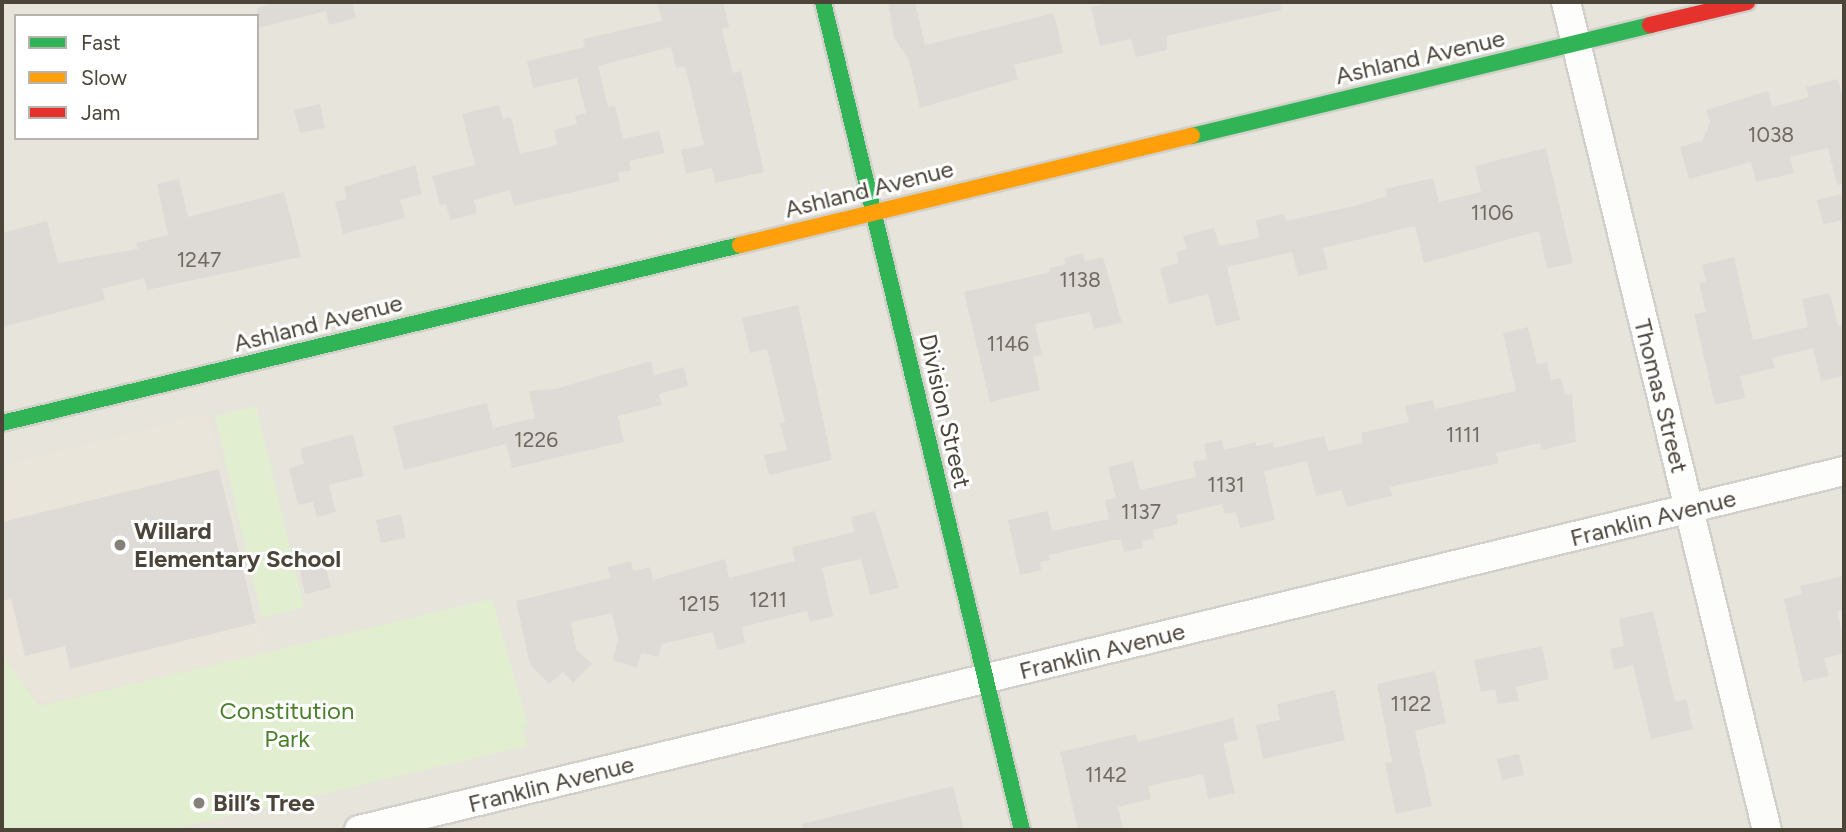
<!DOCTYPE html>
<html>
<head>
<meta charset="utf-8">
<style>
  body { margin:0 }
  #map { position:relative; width:1846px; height:832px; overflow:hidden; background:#f4f2ee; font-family:Figtree,sans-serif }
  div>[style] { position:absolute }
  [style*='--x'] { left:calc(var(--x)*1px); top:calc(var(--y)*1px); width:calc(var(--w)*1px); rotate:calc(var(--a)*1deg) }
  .residential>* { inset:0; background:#e7e4dc }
  .education>* { inset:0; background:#eae5da }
  .green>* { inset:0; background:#e1eecf }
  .building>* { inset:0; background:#dedbd6 }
  .roads { filter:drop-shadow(2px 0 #d2d0cb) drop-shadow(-2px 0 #d2d0cb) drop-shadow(0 2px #d2d0cb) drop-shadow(0 -2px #d2d0cb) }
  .street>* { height:28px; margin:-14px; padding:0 14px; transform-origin:14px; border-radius:14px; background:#fdfdfc }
  .fast>* { height:16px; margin:-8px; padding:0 8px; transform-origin:8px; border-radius:8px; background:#30b455 }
  .slow>* { height:16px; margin:-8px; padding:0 8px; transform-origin:8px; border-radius:8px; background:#ff9f0a }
  .jam>* { height:16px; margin:-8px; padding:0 8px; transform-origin:8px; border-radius:8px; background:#e5322d }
  .dots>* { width:19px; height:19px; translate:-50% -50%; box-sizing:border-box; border:4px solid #fff; border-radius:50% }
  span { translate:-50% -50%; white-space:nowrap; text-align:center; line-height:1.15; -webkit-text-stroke:6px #fff; paint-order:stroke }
  .number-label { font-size:21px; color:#706a61 }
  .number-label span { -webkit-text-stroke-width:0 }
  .street-label { font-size:24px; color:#4b4439 }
  .poi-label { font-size:24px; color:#4b4439; font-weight:700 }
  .left { translate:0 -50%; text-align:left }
  .park-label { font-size:24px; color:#4a7f2a }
  .frame { position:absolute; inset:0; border:4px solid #4b4439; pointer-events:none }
  .legend { position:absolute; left:14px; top:14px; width:245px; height:126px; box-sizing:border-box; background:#fff; border:2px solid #b7b4b0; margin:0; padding:9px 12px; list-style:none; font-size:21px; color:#4b4439 }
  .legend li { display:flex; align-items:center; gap:14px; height:35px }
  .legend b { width:35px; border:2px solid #b7b4b0 }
</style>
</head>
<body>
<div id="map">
  <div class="residential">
    <div style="clip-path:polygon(evenodd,2px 2px,1844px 2px,1844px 830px,2px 830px,2px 2px,16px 16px,257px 16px,257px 138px,16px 138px,16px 16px)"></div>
  </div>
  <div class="education">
    <div style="clip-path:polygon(208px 413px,264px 653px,46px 702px,17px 679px,2px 656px,2px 466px)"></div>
  </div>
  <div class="green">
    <div style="clip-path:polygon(256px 406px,304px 607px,262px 618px,215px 416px)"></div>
    <div style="clip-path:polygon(492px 599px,528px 725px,523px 727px,527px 746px,169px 830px,2px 830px,2px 655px,39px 706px)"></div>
  </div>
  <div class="building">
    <div style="clip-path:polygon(279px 2px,352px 2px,356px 18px,329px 25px,326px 11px,257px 28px,257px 8px)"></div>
    <div style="clip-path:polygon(657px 2px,723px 2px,729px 27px,722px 29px,733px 73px,741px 71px,764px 172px,715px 183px,712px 168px,686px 174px,681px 150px,704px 145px,685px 66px,676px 68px,671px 47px,598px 66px,608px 107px,615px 106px,623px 139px,659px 131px,665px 153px,629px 161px,631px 170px,618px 173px,620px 181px,514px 206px,510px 190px,474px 200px,477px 213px,450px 220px,446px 204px,440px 205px,432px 176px,475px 165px,462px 114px,499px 105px,503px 119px,511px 117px,520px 154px,557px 145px,554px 130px,577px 124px,575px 116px,586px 113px,577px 78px,533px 88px,527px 61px,585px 47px,583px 39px,662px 21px)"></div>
    <div style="clip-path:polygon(888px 2px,915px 2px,925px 45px,1054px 13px,1063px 53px,1014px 65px,1018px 79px,920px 108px,909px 60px,894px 38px)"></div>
    <div style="clip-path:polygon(1114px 2px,1280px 2px,1281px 10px,1167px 36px,1167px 50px,1136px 57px,1131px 39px,1100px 46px,1091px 7px)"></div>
    <div style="clip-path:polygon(1838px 79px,1844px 105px,1844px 184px,1837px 185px,1828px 148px,1790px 157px,1794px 173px,1756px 182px,1751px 162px,1689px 179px,1680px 147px,1702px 141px,1710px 123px,1706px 110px,1768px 91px,1772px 107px,1809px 97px,1806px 87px)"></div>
    <div style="clip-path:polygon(320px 104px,325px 128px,300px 133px,294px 110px)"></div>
    <div style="clip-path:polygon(1546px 148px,1573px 263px,1547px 269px,1539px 231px,1424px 263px,1415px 226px,1323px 248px,1328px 269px,1298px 276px,1292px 252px,1227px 267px,1240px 320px,1216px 326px,1208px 294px,1169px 304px,1160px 268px,1179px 263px,1176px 252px,1187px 249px,1183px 236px,1214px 228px,1219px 246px,1259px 238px,1256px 220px,1284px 214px,1286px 221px,1354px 206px,1387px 196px,1385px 189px,1433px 178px,1439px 202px,1481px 192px,1475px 166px)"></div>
    <div style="clip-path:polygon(415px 165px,422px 194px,400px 200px,405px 218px,343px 234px,335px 202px,347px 199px,344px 187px)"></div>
    <div style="clip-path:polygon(179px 179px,188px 217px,284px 192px,301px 257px,147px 290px,144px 278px,102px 289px,105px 300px,2px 327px,2px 233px,47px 221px,58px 263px,138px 249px,136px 243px,168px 235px,157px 184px)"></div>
    <div style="clip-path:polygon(1841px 194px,1844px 220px,1823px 224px,1817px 200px)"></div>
    <div style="clip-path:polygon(1083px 253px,1085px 261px,1103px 257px,1122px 323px,1094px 329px,1090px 312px,1035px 324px,1042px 355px,1033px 357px,1040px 390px,990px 402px,964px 292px,1050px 272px,1049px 268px,1066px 264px,1064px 258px)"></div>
    <div style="clip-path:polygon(1734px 257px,1753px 340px,1808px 327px,1802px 299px,1830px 293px,1838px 326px,1844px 324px,1844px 376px,1821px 381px,1813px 348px,1772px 358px,1775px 368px,1740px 376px,1745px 398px,1715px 405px,1694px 314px,1706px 312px,1699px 283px,1706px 281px,1702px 265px)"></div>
    <div style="clip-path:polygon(798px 305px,832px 460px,769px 475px,764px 455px,787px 450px,780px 423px,785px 422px,767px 349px,750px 353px,742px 318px)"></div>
    <div style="clip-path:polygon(1528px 327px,1537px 364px,1547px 362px,1551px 380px,1561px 378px,1565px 395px,1572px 394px,1576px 442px,1541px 450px,1540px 443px,1496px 453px,1499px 463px,1390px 487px,1392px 496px,1346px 507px,1342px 490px,1316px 496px,1307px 461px,1264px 471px,1275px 520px,1240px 528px,1236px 512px,1225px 514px,1222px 504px,1176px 515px,1178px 524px,1153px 530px,1154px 539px,1142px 541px,1143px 548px,1124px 552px,1121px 540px,1114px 540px,1049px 555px,1050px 560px,1040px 562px,1041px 570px,1020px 575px,1008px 520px,1048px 511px,1052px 531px,1109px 519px,1105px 500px,1116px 498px,1108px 467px,1133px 461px,1140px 490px,1196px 477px,1193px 462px,1207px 459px,1204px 444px,1222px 440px,1224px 450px,1256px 442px,1256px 446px,1273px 442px,1274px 448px,1324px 436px,1328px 451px,1363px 443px,1361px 433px,1409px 422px,1405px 406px,1433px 400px,1435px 409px,1516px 391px,1503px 333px)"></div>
    <div style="clip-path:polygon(651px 361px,654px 375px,684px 367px,688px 386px,659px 394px,662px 405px,618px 416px,624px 442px,512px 468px,506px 444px,404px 470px,393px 426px,487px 403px,493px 428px,535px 418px,529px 391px,555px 389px)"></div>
    <div style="clip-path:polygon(353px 434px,364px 476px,329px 485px,336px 512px,317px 517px,313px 502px,298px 505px,289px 468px,304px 464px,300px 449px)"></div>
    <div style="clip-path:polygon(219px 469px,256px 623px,70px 669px,65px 646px,25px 656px,11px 599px,2px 601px,2px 522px)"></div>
    <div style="clip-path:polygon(875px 511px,899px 588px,870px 595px,861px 559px,822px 568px,833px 616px,810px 622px,807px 611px,742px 627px,745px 643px,717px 650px,713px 632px,662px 644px,658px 657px,641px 653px,637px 668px,613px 660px,618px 639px,612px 613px,571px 622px,576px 649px,592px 664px,573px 683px,563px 672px,549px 684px,530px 664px,516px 601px,610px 578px,608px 567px,631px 561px,633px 571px,650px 567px,653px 580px,725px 559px,729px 578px,795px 561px,792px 547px,854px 532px,851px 517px)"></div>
    <div style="clip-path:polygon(401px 514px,406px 538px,381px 543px,376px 520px)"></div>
    <div style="clip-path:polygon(325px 564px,331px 588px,305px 594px,300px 570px)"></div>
    <div style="clip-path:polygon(1844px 576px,1844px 609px,1838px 611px,1844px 653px,1824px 658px,1829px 676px,1803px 682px,1784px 599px,1802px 594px,1800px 586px)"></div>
    <div style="clip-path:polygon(1653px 611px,1675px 702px,1686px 699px,1693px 729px,1651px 739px,1633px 665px,1614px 670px,1610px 649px,1624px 646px,1619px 619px)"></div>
    <div style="clip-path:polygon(1542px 646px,1549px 679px,1516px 687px,1519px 701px,1498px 704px,1495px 689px,1481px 692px,1474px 660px)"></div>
    <div style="clip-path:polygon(1435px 671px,1446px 723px,1415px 731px,1432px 806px,1396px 814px,1385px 763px,1392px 762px,1377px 684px)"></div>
    <div style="clip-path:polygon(1335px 690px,1345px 740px,1263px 759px,1256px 725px,1280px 720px,1277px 704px)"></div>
    <div style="clip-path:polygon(1233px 718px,1238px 740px,1223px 743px,1235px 793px,1208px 799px,1203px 774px,1148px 786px,1151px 799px,1118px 807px,1123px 830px,1078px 830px,1060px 752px,1136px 734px,1138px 742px)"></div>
    <div style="clip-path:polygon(1519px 754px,1524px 775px,1502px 780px,1497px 759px)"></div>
    <div style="clip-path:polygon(953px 786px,964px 830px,803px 830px,802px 824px)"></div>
  </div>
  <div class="roads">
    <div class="street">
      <div style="--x:1566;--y:2;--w:852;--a:76.36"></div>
      <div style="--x:359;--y:830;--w:1528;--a:-13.59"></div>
    </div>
    <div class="fast">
      <div style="--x:823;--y:2;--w:852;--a:76.49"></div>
      <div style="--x:1192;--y:136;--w:471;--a:-13.6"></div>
      <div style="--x:2;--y:423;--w:759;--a:-13.56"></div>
    </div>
    <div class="slow">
      <div style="--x:740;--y:245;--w:465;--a:-13.6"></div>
    </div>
    <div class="jam">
      <div style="--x:1650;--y:25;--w:100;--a:-13.3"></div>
    </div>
  </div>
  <div class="dots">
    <div style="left:120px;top:545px;background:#868178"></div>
    <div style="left:199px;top:803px;background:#868178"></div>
  </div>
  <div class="number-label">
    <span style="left:1771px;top:135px">1038</span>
    <span style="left:1492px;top:213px">1106</span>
    <span style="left:199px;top:260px">1247</span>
    <span style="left:1080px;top:280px">1138</span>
    <span style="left:1008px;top:344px">1146</span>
    <span style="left:1463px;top:435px">1111</span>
    <span style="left:536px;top:440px">1226</span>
    <span style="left:1226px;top:485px">1131</span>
    <span style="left:1141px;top:512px">1137</span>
    <span style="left:768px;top:600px">1211</span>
    <span style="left:699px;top:604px">1215</span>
    <span style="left:1411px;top:704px">1122</span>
    <span style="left:1106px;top:775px">1142</span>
  </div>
  <div class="street-label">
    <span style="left:1420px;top:57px;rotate:-13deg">Ashland Avenue</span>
    <span style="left:869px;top:189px;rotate:-14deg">Ashland Avenue</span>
    <span style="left:318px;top:323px;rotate:-14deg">Ashland Avenue</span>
    <span style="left:1661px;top:396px;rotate:76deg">Thomas Street</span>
    <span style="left:945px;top:411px;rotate:77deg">Division Street</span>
    <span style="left:1653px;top:518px;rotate:-14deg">Franklin Avenue</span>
    <span style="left:1102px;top:651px;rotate:-14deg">Franklin Avenue</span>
    <span style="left:551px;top:784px;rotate:-14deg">Franklin Avenue</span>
  </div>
  <div class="poi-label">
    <span class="left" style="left:134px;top:545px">Willard<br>Elementary School</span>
    <span class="left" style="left:213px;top:803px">Bill’s Tree</span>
  </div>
  <div class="park-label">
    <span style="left:287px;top:725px">Constitution<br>Park</span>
  </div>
  <div class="frame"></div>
  <ul class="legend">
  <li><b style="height:9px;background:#30b455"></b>Fast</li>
  <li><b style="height:9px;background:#ff9f0a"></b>Slow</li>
  <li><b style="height:9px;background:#e5322d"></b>Jam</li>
  </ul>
</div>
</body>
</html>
